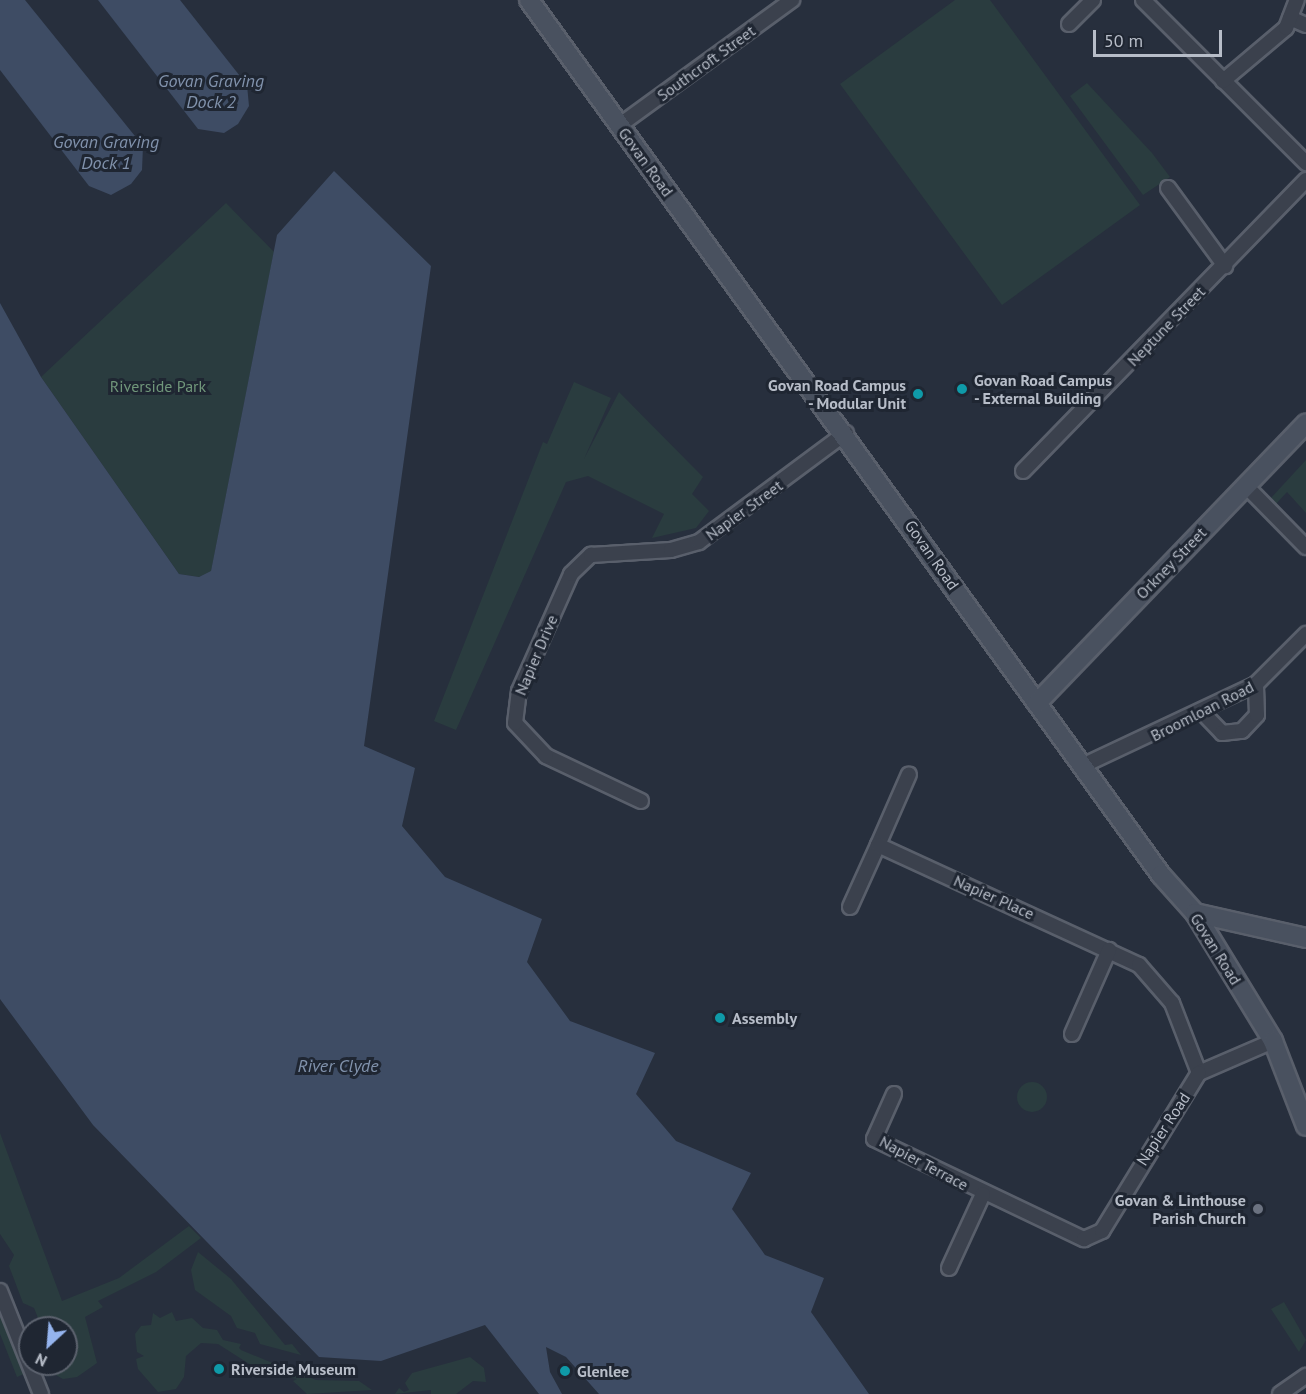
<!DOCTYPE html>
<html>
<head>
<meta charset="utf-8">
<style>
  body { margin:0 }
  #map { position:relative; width:1306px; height:1394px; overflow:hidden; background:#272f3d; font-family:"PT Sans",sans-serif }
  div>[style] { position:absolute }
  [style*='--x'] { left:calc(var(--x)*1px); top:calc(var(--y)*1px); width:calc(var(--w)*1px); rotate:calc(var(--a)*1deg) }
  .green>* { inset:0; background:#2a3c3f }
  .round { border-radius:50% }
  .water>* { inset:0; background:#3e4c64 }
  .roads { filter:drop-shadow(2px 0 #595f6b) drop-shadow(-2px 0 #595f6b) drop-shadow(0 2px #595f6b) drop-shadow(0 -2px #595f6b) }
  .street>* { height:14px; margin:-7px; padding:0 7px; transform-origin:7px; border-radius:7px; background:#3b414d }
  .secondary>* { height:18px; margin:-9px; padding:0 9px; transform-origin:9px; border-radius:9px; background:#49515f }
  .dots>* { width:16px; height:16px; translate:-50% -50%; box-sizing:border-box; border:3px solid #1f2632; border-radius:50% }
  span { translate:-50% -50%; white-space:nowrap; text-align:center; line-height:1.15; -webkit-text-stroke:6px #1f2632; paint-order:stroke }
  .street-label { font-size:16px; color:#b7bdc8 }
  .poi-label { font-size:16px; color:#b7bdc8; font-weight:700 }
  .left { translate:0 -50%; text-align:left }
  .right { translate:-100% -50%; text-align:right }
  .park-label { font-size:16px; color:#70967a }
  .water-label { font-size:18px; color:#8192ac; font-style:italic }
  .north { position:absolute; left:18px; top:1316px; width:60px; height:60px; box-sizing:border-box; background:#1f2632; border:2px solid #5c626e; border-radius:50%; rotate:206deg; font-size:16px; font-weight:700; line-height:24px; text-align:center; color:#b7bdc8 }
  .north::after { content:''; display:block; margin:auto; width:21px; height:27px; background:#95b4ee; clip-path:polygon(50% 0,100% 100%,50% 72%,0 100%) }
  .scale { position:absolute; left:1093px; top:30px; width:129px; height:27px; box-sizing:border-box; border:3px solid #b7bdc8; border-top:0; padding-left:8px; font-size:18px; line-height:21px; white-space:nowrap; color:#b7bdc8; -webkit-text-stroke:4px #1f2632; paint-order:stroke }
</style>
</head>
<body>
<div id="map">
  <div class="green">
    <div style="clip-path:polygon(955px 0,990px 0,1140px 205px,1002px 305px,840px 84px)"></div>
    <div style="clip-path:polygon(1087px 83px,1152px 153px,1170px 177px,1143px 195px,1070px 96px)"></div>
    <div style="clip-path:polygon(226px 203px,274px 252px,211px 572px,199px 577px,179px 574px,41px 377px)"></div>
    <div style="clip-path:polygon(574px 382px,611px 398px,584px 459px,619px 392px,703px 477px,692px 494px,709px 511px,696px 528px,652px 538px,664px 514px,588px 476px,566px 482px,456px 730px,434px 721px,543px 442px,547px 444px)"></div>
    <div style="clip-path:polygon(1306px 460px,1306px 513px,1287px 492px,1275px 505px,1269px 500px)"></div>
    <div class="round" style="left:1017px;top:1082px;width:30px;height:30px"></div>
    <div style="clip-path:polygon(0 1133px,62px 1301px,119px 1278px,189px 1226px,201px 1238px,156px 1272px,98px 1301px,103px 1307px,85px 1317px,97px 1363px,77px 1377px,63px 1379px,52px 1373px,48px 1364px,66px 1364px,66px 1328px,42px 1328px,34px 1308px,23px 1303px,9px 1266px,14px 1255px,0 1234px)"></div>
    <div style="clip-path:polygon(198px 1252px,231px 1279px,285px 1345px,292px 1344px,301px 1355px,260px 1344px,255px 1333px,237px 1328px,231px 1316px,195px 1290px,191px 1270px)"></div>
    <div style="clip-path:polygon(1284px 1302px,1306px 1340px,1299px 1352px,1271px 1309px)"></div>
    <div style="clip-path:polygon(172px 1312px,176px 1321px,192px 1318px,203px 1328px,217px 1330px,223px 1340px,241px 1344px,239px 1348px,241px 1350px,275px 1364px,257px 1369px,218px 1344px,201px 1343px,186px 1356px,184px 1377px,176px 1389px,158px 1392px,138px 1369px,136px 1359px,144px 1356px,137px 1352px,135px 1334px,141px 1326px,151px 1325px,153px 1313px,160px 1318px)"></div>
    <div style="clip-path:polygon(0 1314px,24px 1374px,17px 1377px,0 1334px)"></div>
    <div style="clip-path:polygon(470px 1357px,484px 1368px,486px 1382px,473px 1381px,456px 1394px,431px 1394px,431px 1390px,395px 1394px,399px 1388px,404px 1392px,409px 1390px,405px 1383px,412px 1373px)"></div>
    <div style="clip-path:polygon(292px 1370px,316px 1380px,359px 1381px,372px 1390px,307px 1394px,293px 1381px,297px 1379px,286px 1377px)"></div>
  </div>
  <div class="water">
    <div style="clip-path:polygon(0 0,25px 0,143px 146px,142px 170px,131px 184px,111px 195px,89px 186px,0 70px)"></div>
    <div style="clip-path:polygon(98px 0,180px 0,247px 85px,249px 106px,238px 124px,224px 133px,198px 129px)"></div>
    <div style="clip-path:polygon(334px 171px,431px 266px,364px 746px,415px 768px,402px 826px,445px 877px,542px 919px,527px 962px,570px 1021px,655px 1053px,636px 1094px,676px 1141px,751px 1173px,732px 1209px,765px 1255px,824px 1278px,811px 1312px,869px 1394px,599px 1394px,566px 1357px,546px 1347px,550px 1372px,562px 1394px,539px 1394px,485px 1325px,381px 1361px,319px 1357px,93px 1125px,0 999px,0 303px,41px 377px,179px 574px,199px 577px,211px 571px,277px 235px)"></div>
  </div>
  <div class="roads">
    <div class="street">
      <div style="--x:1143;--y:0;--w:231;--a:45"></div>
      <div style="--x:1290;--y:18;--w:17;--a:24"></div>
      <div style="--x:1069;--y:24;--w:34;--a:-45"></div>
      <div style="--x:1223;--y:81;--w:82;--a:-40.1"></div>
      <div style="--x:1286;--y:28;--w:30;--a:-69"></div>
      <div style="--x:620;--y:125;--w:213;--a:-36"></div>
      <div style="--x:1168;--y:188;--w:97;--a:53.8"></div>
      <div style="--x:1023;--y:471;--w:406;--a:-45.8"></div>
      <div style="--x:1245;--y:485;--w:87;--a:45.5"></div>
      <div style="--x:1202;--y:712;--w:29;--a:46"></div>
      <div style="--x:1222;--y:733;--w:20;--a:-6"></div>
      <div style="--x:1242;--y:731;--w:22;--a:-47"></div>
      <div style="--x:1257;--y:715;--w:31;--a:-92"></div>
      <div style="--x:1082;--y:766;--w:192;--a:-25.2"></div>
      <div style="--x:1256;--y:684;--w:71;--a:-45"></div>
      <div style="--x:641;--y:801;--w:105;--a:-154.7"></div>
      <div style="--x:546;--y:756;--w:45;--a:-133.2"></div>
      <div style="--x:515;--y:723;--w:32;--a:-83"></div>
      <div style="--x:519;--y:691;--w:128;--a:-66"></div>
      <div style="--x:571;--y:574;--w:28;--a:-44"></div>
      <div style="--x:591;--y:555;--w:80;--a:-3.6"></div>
      <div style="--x:671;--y:550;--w:29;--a:-16"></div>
      <div style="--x:699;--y:542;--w:183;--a:-36.6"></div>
      <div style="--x:878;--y:845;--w:77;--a:-66.4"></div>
      <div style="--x:850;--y:907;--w:68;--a:-65.7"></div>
      <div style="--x:878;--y:845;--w:287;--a:24.7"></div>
      <div style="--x:1139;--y:965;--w:50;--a:49"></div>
      <div style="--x:1172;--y:1003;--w:75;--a:68.9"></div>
      <div style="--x:1199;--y:1073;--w:81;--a:-23.4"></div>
      <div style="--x:1072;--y:1034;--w:92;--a:-66.2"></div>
      <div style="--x:894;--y:1094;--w:49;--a:114"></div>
      <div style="--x:874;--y:1139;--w:233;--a:25.5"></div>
      <div style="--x:1084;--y:1239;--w:20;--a:-24"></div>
      <div style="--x:1102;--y:1231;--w:185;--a:-58.5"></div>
      <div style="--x:949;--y:1268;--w:81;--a:-65.3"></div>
      <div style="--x:0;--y:1291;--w:111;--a:68.3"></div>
      <div style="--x:1280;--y:1394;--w:32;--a:-35"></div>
    </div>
    <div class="secondary">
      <div style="--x:529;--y:0;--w:1079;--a:54.16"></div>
      <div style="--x:1161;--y:875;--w:51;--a:48.2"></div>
      <div style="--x:1195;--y:913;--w:150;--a:58.6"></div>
      <div style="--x:1273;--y:1041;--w:91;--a:68.8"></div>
      <div style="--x:1037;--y:703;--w:388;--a:-46.1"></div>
      <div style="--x:1195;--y:913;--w:114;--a:12.7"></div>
    </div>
  </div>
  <div class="dots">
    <div style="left:962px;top:389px;background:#0f9aa8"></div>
    <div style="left:918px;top:394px;background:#0f9aa8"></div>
    <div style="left:720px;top:1018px;background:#0f9aa8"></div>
    <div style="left:1258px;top:1209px;background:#6b7280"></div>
    <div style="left:219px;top:1369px;background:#0f9aa8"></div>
    <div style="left:565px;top:1371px;background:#0f9aa8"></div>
  </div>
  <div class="street-label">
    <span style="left:706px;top:63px;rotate:-36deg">Southcroft Street</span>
    <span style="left:646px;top:162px;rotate:54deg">Govan Road</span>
    <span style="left:1166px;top:326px;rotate:-46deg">Neptune Street</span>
    <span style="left:744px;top:510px;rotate:-36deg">Napier Street</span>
    <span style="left:932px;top:555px;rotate:55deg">Govan Road</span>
    <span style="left:1171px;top:563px;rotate:-46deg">Orkney Street</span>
    <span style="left:536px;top:655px;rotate:-67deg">Napier Drive</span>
    <span style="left:1202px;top:711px;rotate:-27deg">Broomloan Road</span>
    <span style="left:994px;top:897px;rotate:24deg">Napier Place</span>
    <span style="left:1216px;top:949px;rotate:58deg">Govan Road</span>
    <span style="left:1163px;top:1129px;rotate:-57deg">Napier Road</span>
    <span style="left:924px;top:1163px;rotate:28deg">Napier Terrace</span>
  </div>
  <div class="poi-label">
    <span class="left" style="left:974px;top:389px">Govan Road Campus<br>- External Building</span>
    <span class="right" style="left:906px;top:394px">Govan Road Campus<br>- Modular Unit</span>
    <span class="left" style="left:732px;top:1018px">Assembly</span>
    <span class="right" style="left:1246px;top:1209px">Govan &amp; Linthouse<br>Parish Church</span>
    <span class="left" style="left:231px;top:1369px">Riverside Museum</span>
    <span class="left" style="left:577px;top:1371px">Glenlee</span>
  </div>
  <div class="park-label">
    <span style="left:158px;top:386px">Riverside Park</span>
  </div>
  <div class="water-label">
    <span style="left:211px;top:92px">Govan Graving<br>Dock 2</span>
    <span style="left:106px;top:153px">Govan Graving<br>Dock 1</span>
    <span style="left:338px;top:1066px">River Clyde</span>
  </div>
  <div class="north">N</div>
  <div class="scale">50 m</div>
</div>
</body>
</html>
